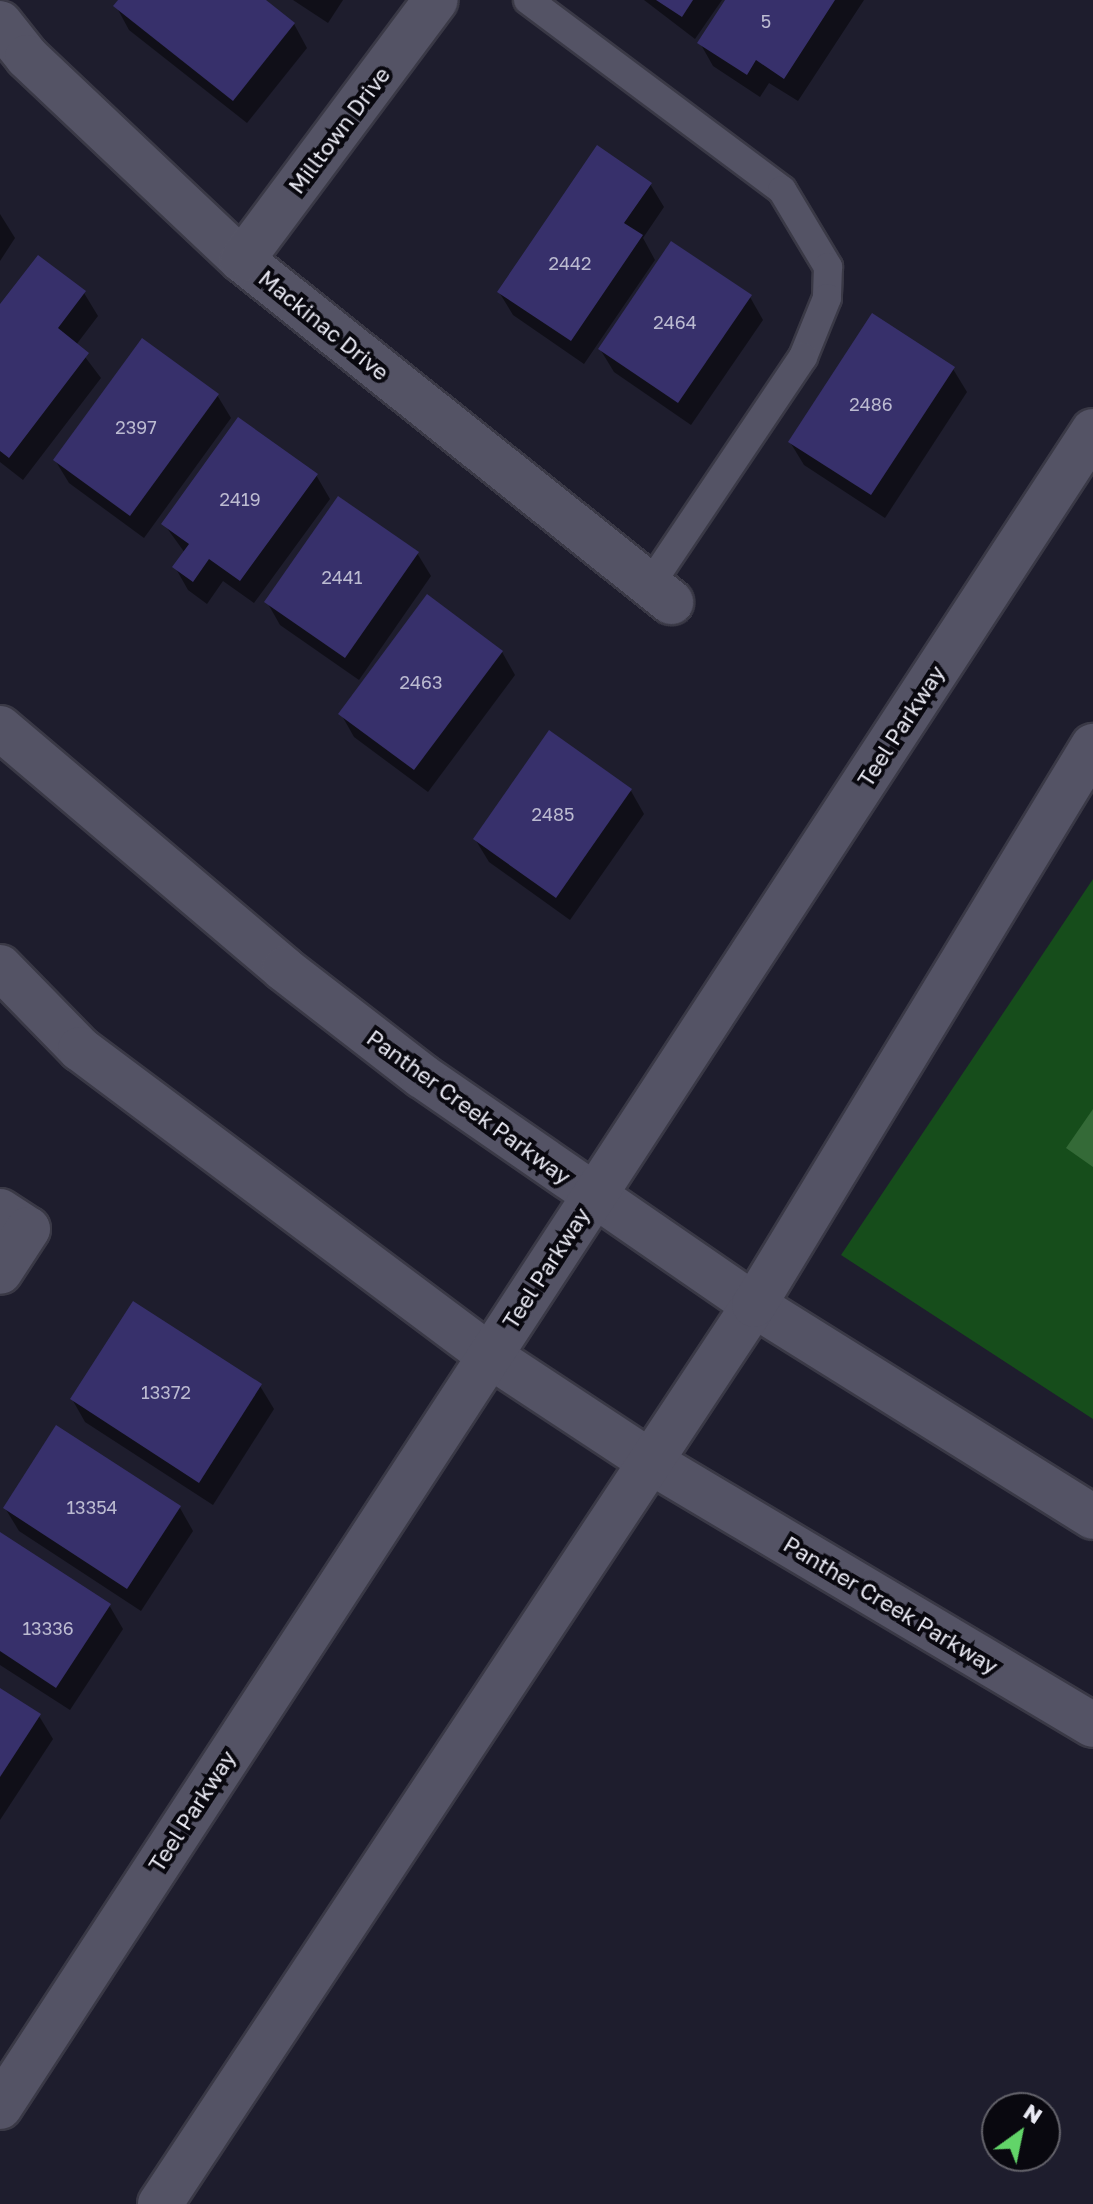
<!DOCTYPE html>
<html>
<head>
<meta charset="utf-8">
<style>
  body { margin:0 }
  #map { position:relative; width:1093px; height:2204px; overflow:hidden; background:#1e1d2d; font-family:"Golos Text",sans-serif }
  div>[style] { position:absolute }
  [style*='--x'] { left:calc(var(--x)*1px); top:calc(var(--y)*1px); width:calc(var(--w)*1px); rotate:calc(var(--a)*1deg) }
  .green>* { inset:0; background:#164d1b }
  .water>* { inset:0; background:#346a37 }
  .shadow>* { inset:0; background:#0007 }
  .building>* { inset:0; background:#37306b }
  .roads { filter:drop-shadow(2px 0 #3a3946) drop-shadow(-2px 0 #3a3946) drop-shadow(0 2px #3a3946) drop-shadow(0 -2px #3a3946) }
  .service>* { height:28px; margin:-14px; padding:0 14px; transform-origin:14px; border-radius:14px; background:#545365 }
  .minor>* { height:44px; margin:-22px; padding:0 22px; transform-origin:22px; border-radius:22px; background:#545365 }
  .secondary>* { height:44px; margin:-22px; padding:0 22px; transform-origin:22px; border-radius:22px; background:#545365 }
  span { translate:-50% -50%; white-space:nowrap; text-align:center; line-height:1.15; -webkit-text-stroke:8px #09080f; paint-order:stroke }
  .number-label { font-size:18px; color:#bcbbd1 }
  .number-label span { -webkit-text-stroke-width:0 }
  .street-label { font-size:22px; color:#e9e9f3 }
  .north { position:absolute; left:981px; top:2092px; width:80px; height:80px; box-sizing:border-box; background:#09080f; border:2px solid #63626a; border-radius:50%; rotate:33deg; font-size:22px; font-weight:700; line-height:32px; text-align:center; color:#e9e9f3 }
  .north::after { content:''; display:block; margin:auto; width:28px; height:36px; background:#62d469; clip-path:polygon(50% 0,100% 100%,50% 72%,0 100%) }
</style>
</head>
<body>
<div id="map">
  <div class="green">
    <div style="clip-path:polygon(1093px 879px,1093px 1419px,841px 1255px)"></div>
  </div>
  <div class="water">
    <div style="clip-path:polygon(1093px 1109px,1093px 1167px,1066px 1148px)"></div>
  </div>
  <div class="shadow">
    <div style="clip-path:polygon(121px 0,263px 0,294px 24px,307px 48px,247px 123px,129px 30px,116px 6px)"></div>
    <div style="clip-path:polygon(293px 0,343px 0,328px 23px)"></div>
    <div style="clip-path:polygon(644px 0,722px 0,695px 39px)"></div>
    <div style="clip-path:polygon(727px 0,864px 0,798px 101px,769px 83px,760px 97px,713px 66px,700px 43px)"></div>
    <div style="clip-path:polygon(650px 184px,664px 207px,643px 238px,655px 260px,584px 364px,513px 315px,499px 292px)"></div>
    <div style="clip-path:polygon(0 214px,15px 238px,0 261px)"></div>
    <div style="clip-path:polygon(84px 293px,98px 316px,76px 345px,101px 378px,23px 480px,0 462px,0 307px)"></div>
    <div style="clip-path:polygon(750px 297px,763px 320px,691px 425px,614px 372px,600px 349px)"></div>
    <div style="clip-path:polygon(953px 369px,967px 392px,885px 518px,804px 465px,790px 442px)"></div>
    <div style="clip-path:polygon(217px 395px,231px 418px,144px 538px,69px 483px,55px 460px)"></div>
    <div style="clip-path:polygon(316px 475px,330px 499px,254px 603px,223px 581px,207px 604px,188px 590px,175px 567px,185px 553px,164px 524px)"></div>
    <div style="clip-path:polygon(417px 553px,431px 576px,359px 680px,280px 625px,267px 602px)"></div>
    <div style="clip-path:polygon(502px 652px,515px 675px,428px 792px,354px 737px,341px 714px)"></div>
    <div style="clip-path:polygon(631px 791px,644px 814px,570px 920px,489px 862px,475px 839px)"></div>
    <div style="clip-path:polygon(260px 1386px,274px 1409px,213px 1505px,85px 1422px,72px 1399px)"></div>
    <div style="clip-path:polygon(5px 1508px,180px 1508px,193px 1531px,141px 1611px,19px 1531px)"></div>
    <div style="clip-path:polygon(0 1534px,109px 1605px,123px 1629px,70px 1710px,0 1665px)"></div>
    <div style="clip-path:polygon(0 1690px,39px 1716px,53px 1739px,0 1820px)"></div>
  </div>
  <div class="building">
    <div style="clip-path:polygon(118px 0,266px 0,295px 23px,233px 101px,113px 6px)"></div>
    <div style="clip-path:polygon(656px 0,693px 0,682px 17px)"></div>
    <div style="clip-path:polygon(725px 0,835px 0,784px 79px,756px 60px,747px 75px,697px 43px)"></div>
    <div style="clip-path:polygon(597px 145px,652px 183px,624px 223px,643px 235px,571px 341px,497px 292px)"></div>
    <div style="clip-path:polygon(671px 241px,752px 295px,678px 403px,598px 349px)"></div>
    <div style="clip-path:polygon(38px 255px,86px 291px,58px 328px,89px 353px,9px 458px,0 451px,0 304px)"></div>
    <div style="clip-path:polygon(872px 313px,955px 367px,871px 495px,788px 442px)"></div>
    <div style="clip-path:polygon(142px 338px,219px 394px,130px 516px,53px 460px)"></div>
    <div style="clip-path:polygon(238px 417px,318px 474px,240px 581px,209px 559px,193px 582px,172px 567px,189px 544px,161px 524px)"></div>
    <div style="clip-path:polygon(338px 496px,419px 552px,345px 658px,264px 602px)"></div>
    <div style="clip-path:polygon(427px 594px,503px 651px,414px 770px,338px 714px)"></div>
    <div style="clip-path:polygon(549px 730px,632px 789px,556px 898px,473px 839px)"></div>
    <div style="clip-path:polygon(133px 1301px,262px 1384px,199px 1483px,70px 1399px)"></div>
    <div style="clip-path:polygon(56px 1425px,181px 1506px,127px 1589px,3px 1508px)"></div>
    <div style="clip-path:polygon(0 1532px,111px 1604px,56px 1688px,0 1651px)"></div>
    <div style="clip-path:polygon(0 1688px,41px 1714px,0 1777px)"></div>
  </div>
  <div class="roads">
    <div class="service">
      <div style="--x:528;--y:0;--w:317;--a:36.8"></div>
      <div style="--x:782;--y:190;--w:90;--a:59.1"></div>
      <div style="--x:828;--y:267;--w:31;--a:92"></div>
      <div style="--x:827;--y:298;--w:64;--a:112.1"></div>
      <div style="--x:803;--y:357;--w:275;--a:123.9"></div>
    </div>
    <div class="minor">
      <div style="--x:0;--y:23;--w:43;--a:51.5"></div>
      <div style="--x:27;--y:57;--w:296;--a:43.4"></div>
      <div style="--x:242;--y:260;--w:549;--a:38.56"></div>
      <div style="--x:242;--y:260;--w:324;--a:-53.3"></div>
      <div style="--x:0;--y:1211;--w:33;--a:33"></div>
      <div style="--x:28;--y:1229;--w:51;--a:123.1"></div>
    </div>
    <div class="secondary">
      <div style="--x:0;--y:728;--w:372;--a:40.3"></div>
      <div style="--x:284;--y:969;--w:175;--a:37.8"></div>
      <div style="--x:422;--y:1076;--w:403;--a:34.6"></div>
      <div style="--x:754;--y:1305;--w:400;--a:32"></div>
      <div style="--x:0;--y:967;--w:115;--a:45.7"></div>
      <div style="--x:80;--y:1049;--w:512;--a:36.83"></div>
      <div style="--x:490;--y:1356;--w:193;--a:33.4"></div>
      <div style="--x:651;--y:1462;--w:514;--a:30.75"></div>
      <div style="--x:0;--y:2107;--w:2001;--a:-56.89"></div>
      <div style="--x:160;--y:2204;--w:1078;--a:-56.55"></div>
      <div style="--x:754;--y:1305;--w:654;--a:-58.77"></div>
    </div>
  </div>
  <div class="number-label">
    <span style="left:766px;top:21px">5</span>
    <span style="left:570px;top:263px">2442</span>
    <span style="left:675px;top:322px">2464</span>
    <span style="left:871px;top:404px">2486</span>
    <span style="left:136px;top:427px">2397</span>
    <span style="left:240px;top:499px">2419</span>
    <span style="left:342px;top:577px">2441</span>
    <span style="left:421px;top:682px">2463</span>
    <span style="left:553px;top:814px">2485</span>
    <span style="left:166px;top:1392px">13372</span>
    <span style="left:92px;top:1507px">13354</span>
    <span style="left:48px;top:1628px">13336</span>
  </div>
  <div class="street-label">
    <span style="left:339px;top:130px;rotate:-53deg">Milltown Drive</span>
    <span style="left:324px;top:325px;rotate:39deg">Mackinac Drive</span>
    <span style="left:901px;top:726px;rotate:-57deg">Teel Parkway</span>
    <span style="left:469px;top:1107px;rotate:36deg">Panther Creek Parkway</span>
    <span style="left:546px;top:1268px;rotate:-57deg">Teel Parkway</span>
    <span style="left:891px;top:1605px;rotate:31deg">Panther Creek Parkway</span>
    <span style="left:192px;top:1811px;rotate:-57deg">Teel Parkway</span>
  </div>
  <div class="north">N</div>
</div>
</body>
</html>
